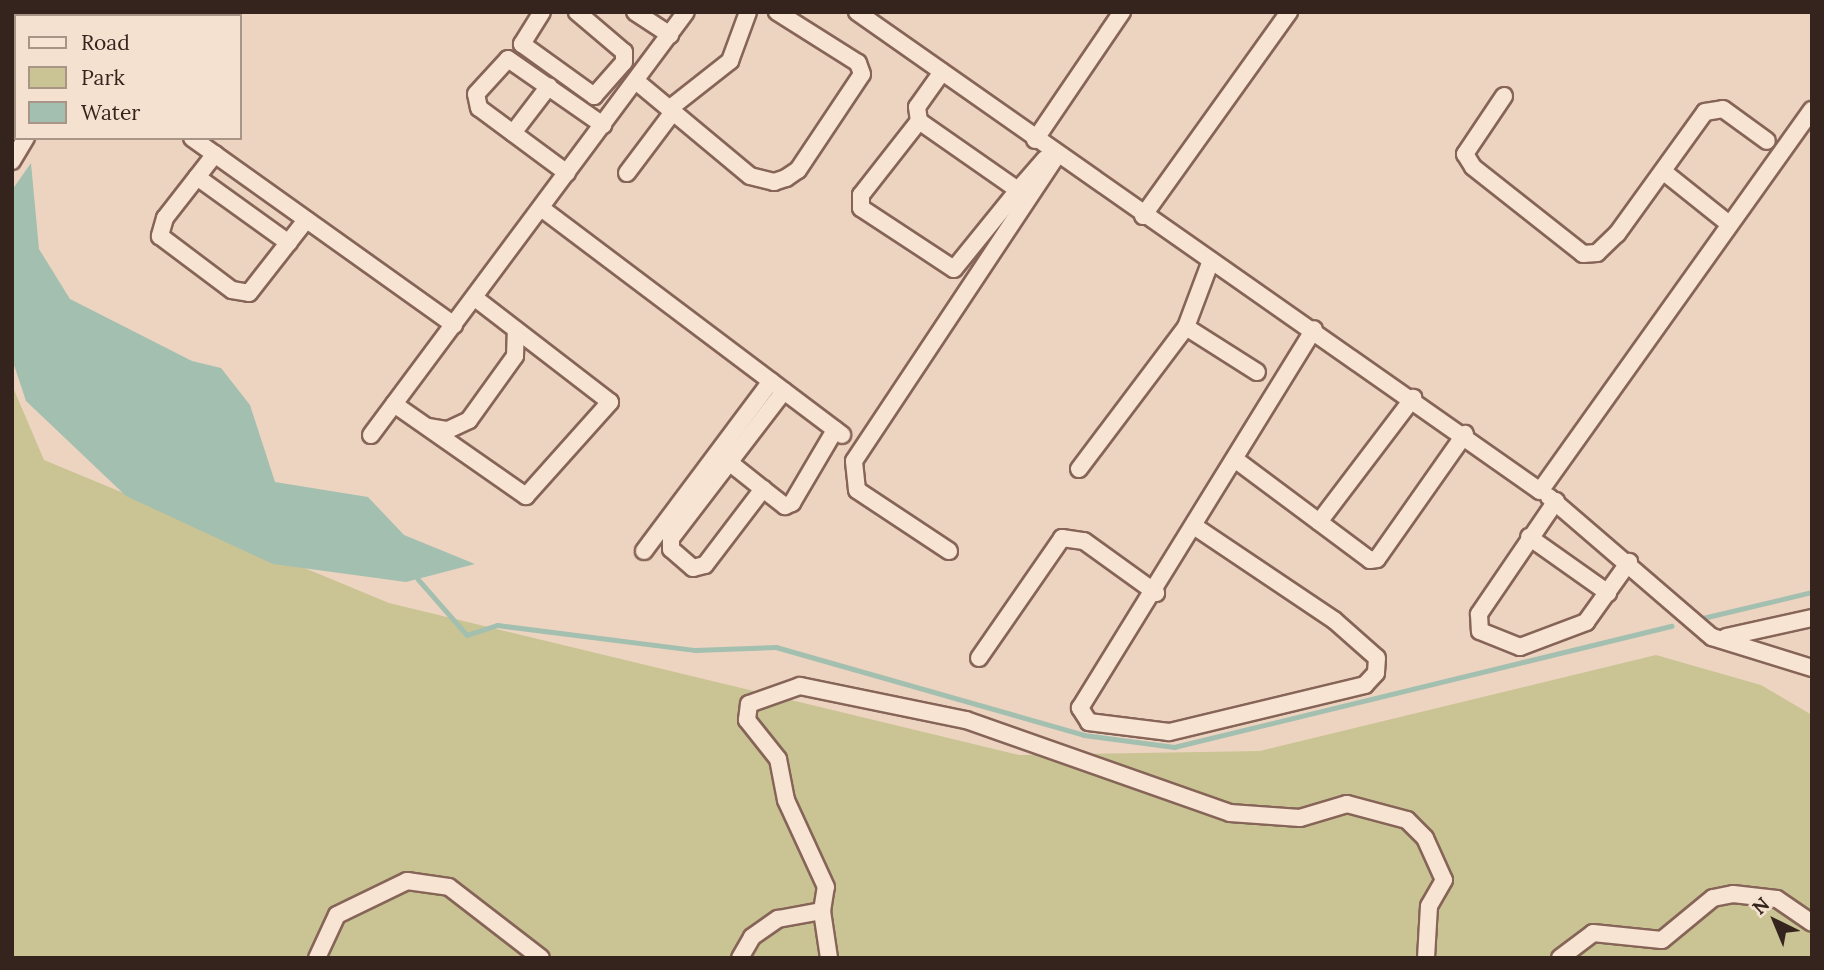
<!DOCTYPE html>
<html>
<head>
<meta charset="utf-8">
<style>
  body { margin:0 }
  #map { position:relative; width:1824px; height:970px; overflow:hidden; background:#edd4c0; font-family:Lora,serif }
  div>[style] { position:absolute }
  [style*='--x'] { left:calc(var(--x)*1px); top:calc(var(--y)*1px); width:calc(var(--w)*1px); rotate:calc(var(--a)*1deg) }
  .green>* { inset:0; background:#cac494 }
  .water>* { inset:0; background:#a3bfb0 }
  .stream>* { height:4.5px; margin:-2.25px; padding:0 2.25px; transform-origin:2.25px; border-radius:2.25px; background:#a3bfb0 }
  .roads { filter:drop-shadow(2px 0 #866558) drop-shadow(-2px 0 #866558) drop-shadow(0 2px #866558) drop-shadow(0 -2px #866558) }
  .minor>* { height:16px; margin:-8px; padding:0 8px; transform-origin:8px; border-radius:8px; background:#f8e4d3 }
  span { translate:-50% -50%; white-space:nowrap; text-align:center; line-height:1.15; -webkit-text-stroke:5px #f4e1cf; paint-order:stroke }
  .frame { position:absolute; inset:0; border:14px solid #35231d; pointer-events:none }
  .legend { position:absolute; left:14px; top:14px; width:228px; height:126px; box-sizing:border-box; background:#f4e1cf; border:2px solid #a89588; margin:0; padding:9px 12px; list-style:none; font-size:21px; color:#35231d }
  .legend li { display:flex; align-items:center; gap:14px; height:35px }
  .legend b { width:35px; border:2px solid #a89588 }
  .north { position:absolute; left:1740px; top:886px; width:70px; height:70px; -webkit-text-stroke:5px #f4e1cf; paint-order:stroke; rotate:317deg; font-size:19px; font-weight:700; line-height:28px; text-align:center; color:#35231d }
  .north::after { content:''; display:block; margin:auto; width:24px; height:32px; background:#35231d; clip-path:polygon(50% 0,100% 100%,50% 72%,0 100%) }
</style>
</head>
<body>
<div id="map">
  <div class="green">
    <div style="clip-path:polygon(12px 385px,44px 460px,389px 603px,1019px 755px,1260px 751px,1656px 655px,1761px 685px,1812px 715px,1812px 958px,12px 958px)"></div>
  </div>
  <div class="water">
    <div style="clip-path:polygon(31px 163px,39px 249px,70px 299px,192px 361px,221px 368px,250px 405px,275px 482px,368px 497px,404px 535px,475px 564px,406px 582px,273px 564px,126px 496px,26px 401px,12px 359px,12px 190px)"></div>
  </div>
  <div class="stream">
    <div style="--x:56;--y:16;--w:4;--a:-63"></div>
    <div style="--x:418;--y:579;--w:74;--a:48.8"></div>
    <div style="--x:467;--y:635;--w:32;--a:-18"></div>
    <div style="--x:497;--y:625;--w:200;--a:7.2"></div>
    <div style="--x:695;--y:650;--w:81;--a:-2.1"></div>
    <div style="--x:776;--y:647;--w:320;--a:15.9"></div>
    <div style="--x:1084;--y:735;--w:91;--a:7.6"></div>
    <div style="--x:1174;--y:747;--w:512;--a:-13.68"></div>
    <div style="--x:1703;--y:618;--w:112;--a:-13.4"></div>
  </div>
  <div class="roads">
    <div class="minor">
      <div style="--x:542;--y:12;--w:38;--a:122"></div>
      <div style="--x:522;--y:44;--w:89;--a:35.8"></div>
      <div style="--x:594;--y:96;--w:45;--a:-48.6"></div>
      <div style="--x:624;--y:62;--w:10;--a:-90"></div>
      <div style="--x:624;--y:52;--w:62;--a:-139.6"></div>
      <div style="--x:635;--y:12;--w:42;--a:33.3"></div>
      <div style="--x:857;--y:12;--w:834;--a:35.04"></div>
      <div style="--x:1540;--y:491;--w:468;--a:-54.5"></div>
      <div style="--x:107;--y:16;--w:5;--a:-53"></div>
      <div style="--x:12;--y:18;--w:7;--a:-63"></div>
      <div style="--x:942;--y:72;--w:43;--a:125.5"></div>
      <div style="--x:917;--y:107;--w:14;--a:82"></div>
      <div style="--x:919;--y:121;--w:94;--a:128.1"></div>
      <div style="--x:861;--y:195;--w:13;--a:90"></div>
      <div style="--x:861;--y:208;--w:111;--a:33.3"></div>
      <div style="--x:954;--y:269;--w:102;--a:-51"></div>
      <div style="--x:636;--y:81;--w:148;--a:39.8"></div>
      <div style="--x:750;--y:176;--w:25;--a:14"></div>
      <div style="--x:774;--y:182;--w:13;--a:-18"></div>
      <div style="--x:786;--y:178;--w:14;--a:-34"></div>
      <div style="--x:798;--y:170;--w:115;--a:-56.3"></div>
      <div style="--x:862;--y:74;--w:12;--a:-110"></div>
      <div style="--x:858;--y:63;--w:96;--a:-147.8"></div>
      <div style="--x:1504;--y:96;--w:70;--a:123.9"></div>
      <div style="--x:1465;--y:154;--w:15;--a:58"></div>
      <div style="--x:1473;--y:167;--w:140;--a:38.3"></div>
      <div style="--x:1583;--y:254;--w:14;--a:-4"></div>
      <div style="--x:1597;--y:253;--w:28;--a:-44"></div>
      <div style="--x:1617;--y:234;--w:150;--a:-54.2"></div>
      <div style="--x:1705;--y:112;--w:18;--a:-9"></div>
      <div style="--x:1723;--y:109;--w:54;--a:36"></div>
      <div style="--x:669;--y:109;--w:78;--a:-38.2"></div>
      <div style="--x:730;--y:61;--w:52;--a:-69.8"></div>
      <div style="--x:919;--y:121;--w:121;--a:34.9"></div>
      <div style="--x:1018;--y:190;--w:41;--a:-48.9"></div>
      <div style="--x:513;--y:133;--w:59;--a:-52.5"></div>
      <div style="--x:192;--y:138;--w:322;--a:35.5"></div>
      <div style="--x:1035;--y:140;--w:155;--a:-55.8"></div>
      <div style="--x:215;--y:154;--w:81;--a:128"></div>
      <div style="--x:165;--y:218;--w:19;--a:106"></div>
      <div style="--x:160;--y:236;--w:90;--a:36.9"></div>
      <div style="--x:232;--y:290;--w:17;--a:10"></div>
      <div style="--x:249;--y:293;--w:93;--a:-52"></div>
      <div style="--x:12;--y:161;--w:27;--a:-59"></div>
      <div style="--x:1664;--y:172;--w:82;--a:38.6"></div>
      <div style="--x:567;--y:173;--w:109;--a:-143.5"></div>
      <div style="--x:479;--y:108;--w:14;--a:-102"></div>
      <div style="--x:476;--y:94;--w:47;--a:-47.6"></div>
      <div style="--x:508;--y:59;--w:116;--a:34.8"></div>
      <div style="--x:627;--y:173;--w:76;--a:-53"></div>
      <div style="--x:197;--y:177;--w:113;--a:35.7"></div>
      <div style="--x:541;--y:208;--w:377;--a:37"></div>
      <div style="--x:1143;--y:216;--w:251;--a:-54.4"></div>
      <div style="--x:1186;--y:327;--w:84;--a:32.4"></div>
      <div style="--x:784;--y:391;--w:185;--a:127.5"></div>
      <div style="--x:671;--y:538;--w:11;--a:90"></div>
      <div style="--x:671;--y:549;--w:29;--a:41"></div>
      <div style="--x:693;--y:568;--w:12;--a:-14"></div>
      <div style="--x:705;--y:565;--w:96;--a:-52.7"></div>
      <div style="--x:763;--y:489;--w:28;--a:38"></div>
      <div style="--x:785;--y:506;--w:8;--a:-23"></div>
      <div style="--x:792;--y:503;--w:85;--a:-59.5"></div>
      <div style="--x:394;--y:404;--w:161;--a:34.9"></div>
      <div style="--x:526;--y:496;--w:126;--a:-48.2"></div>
      <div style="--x:610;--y:402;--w:170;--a:-142.4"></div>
      <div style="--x:428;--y:427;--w:20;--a:9"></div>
      <div style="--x:448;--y:430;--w:23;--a:-25"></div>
      <div style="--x:469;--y:420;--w:79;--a:-54.3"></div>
      <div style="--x:515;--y:356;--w:26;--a:-88"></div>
      <div style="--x:371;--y:435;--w:527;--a:-53.33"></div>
      <div style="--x:1236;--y:460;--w:167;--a:36.7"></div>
      <div style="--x:1370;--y:560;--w:7;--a:-8"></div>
      <div style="--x:1377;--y:559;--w:153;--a:-54.9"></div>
      <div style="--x:729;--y:462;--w:43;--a:38.5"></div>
      <div style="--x:1079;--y:469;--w:178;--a:-53"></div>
      <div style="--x:1186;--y:327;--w:68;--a:-69.4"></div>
      <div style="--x:1549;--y:497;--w:215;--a:40.7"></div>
      <div style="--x:1712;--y:637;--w:105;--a:17.2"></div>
      <div style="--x:1556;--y:501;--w:137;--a:124.3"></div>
      <div style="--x:1479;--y:614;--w:17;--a:87"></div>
      <div style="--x:1480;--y:631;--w:43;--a:21.8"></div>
      <div style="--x:1520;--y:647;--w:71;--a:-20.7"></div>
      <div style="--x:1586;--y:622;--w:74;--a:-54.4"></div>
      <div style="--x:1319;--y:522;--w:156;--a:-52.8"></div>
      <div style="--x:1194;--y:526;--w:169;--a:33.9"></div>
      <div style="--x:1334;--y:620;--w:57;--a:41.5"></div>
      <div style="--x:1377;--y:658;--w:15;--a:94"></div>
      <div style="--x:1376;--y:673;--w:16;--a:133"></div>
      <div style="--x:1365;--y:685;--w:202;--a:166.5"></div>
      <div style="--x:1169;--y:732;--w:81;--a:-172.9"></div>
      <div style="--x:1089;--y:722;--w:17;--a:-123"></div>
      <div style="--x:1080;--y:708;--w:445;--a:-58.3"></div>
      <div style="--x:1529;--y:537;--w:97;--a:35.3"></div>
      <div style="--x:644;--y:551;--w:212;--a:-53.2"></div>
      <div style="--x:949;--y:551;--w:110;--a:-146.5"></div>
      <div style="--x:857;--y:490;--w:29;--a:-96"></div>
      <div style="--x:854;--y:461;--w:366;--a:-56.4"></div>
      <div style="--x:1726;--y:637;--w:88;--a:-12.5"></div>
      <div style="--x:979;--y:658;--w:146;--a:-55.3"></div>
      <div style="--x:1062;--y:538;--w:22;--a:8"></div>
      <div style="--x:1084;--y:541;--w:89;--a:35.8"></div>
      <div style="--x:317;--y:958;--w:47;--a:-65.1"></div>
      <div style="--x:337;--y:915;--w:78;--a:-25.9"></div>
      <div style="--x:407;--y:881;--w:42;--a:8.1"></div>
      <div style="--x:449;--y:887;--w:116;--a:37.7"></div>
      <div style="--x:740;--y:958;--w:24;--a:-60"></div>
      <div style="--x:752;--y:937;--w:32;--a:-35"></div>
      <div style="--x:778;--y:919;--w:45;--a:-10.3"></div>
      <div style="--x:829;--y:958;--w:48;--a:-98.5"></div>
      <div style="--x:822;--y:911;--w:24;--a:-81"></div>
      <div style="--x:826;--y:887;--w:96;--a:-114.7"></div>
      <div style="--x:786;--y:800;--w:42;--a:-101"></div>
      <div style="--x:778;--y:759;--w:50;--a:-128.5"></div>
      <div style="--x:747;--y:720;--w:16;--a:-83"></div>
      <div style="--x:749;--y:704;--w:54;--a:-19.4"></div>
      <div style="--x:800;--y:686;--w:169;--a:11.6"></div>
      <div style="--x:966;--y:720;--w:280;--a:19.4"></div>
      <div style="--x:1230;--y:813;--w:70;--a:4.1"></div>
      <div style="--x:1300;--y:818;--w:49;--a:-16.6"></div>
      <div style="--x:1347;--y:804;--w:62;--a:14.9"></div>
      <div style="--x:1407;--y:820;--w:25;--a:45"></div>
      <div style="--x:1425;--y:838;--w:46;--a:65.7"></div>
      <div style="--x:1444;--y:880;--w:30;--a:120"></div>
      <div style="--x:1429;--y:906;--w:52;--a:93.3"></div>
      <div style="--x:1560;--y:958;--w:41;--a:-37.1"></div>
      <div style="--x:1593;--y:933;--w:69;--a:5.8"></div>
      <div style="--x:1662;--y:940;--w:66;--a:-39.5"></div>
      <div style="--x:1713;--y:898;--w:20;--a:-11"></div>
      <div style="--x:1733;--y:894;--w:44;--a:6.5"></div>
      <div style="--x:1777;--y:899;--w:42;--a:34.4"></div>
    </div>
  </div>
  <div class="frame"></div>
  <ul class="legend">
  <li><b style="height:9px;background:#f8e4d3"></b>Road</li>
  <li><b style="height:19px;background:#cac494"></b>Park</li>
  <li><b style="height:19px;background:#a3bfb0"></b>Water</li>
  </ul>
  <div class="north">N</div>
</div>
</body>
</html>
